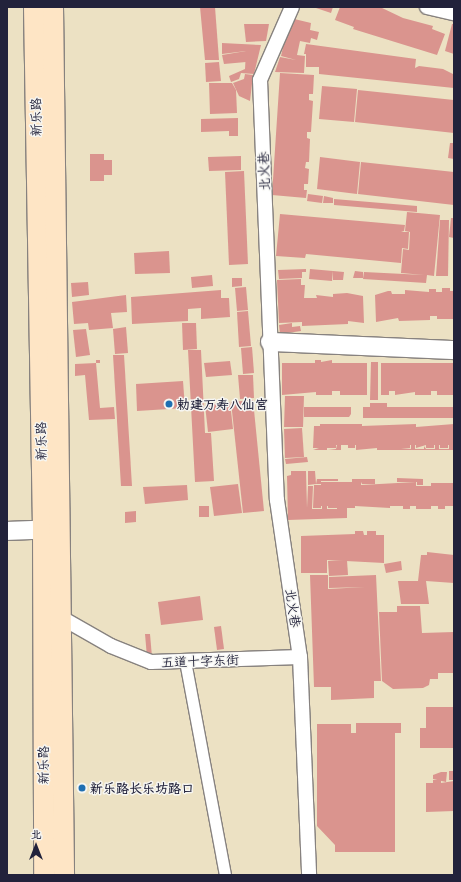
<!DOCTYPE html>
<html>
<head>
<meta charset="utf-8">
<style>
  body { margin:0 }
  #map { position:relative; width:461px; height:882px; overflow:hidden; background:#ece1c3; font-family:"Playpen Sans","LXGW WenKai TC",sans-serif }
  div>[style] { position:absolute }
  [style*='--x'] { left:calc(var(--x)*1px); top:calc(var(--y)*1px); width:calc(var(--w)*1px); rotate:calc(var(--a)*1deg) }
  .building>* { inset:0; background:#da948e }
  .roads { filter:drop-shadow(1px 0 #87827f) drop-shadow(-1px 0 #87827f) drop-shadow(0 1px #87827f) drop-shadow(0 -1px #87827f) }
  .pedestrian>* { height:11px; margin:-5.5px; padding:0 5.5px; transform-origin:5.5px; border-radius:5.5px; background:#fff }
  .minor>* { height:14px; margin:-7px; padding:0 7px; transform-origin:7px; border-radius:7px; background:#fff }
  .tertiary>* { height:18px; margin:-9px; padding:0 9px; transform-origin:9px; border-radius:9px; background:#fff }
  .secondary>* { height:20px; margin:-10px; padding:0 10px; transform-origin:10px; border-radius:10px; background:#fee5c5 }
  .dots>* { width:11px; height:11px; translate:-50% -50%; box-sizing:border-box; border:2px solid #f6f6f2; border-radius:50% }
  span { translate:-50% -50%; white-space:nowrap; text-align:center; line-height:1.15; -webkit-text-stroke:3px #f6f6f2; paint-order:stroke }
  .street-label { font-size:13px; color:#22223b }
  .poi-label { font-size:13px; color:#22223b; font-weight:700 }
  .left { translate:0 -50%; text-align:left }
  .frame { position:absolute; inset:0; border:8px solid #22223b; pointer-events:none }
  .north { position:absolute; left:16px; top:826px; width:40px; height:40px; -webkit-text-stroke:3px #f6f6f2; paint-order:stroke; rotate:0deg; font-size:11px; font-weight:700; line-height:16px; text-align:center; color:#22223b }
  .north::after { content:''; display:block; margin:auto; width:14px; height:18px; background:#22223b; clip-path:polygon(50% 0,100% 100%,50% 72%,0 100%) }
</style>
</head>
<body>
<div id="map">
  <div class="building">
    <div style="clip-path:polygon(200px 7px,215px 7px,219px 60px,205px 60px)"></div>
    <div style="clip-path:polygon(313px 7px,333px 7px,331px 13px)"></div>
    <div style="clip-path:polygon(340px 7px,380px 7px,403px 18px,433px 26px,432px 29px,445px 34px,437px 55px,353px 29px,354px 27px,335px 20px)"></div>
    <div style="clip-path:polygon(290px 18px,311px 23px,310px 30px,319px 32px,317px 40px,311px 38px,310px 43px,300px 41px,297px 55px,305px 56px,304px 73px,275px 72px,280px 57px,296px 60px,281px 56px)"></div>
    <div style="clip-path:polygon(244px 24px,269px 24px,266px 41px,246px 42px)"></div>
    <div style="clip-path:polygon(452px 24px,454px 24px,454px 54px,445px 51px)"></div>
    <div style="clip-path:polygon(222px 43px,261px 45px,254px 74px,241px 73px,239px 79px,231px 82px,229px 76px,245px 69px,246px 51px,222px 54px)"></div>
    <div style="clip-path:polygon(306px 44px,416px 59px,415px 68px,419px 66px,443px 69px,453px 74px,454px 88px,319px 74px,319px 67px,306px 67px,306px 54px,304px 54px)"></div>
    <div style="clip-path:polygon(246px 51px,246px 62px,224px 64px,222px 55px)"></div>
    <div style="clip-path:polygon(219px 62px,221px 81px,206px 82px,205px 63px)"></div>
    <div style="clip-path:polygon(280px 73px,314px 75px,313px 94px,309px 94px,309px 100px,313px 101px,311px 132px,307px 132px,307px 138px,310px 139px,309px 162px,306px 162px,305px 168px,309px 169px,308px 184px,304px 184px,304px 190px,307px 190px,306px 198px,272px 195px)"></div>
    <div style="clip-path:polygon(245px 74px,253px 75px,250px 101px,239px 96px,233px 83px,244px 79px)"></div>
    <div style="clip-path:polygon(209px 83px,232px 83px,236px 90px,237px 113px,210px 114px)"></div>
    <div style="clip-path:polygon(322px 86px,357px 89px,354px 122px,319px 119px)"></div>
    <div style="clip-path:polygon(358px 90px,454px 100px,454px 133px,355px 122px)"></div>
    <div style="clip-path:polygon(238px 118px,238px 136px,229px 136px,229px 131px,201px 132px,201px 119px)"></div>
    <div style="clip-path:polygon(450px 143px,454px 143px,454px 159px,448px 158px)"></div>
    <div style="clip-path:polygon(90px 154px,104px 154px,104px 160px,112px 160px,112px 175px,104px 175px,104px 181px,90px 181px)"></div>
    <div style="clip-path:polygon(241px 156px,241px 170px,209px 171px,208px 157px)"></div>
    <div style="clip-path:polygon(320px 157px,360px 162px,357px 194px,317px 189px)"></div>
    <div style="clip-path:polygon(361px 162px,454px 172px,454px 205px,358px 194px)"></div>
    <div style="clip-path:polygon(244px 171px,248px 264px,229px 265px,225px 172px)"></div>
    <div style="clip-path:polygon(308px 194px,323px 196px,322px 203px,307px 201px)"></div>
    <div style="clip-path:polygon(324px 196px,333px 198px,333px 203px,323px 203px)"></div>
    <div style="clip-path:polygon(334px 199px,417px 206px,417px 212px,334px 205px)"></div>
    <div style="clip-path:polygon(407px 212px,440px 215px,434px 276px,427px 275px,426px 283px,363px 279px,364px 272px,424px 275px,401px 273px,403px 249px,409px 250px,410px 232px,405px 231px)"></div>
    <div style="clip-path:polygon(280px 214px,405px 225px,404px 231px,401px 232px,409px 232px,408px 249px,402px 248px,401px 263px,306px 254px,305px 258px,276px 256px)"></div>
    <div style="clip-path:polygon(451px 218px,454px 218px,454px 238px,449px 237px)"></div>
    <div style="clip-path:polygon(440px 220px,449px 220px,448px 276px,436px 276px)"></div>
    <div style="clip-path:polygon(169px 251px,170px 273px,135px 274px,134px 253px)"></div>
    <div style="clip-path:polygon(306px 269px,306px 272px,302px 272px,302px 278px,279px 279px,278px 270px)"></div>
    <div style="clip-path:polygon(310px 269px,333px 271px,332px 281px,309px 279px)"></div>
    <div style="clip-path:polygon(333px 271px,344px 272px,343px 280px,333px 280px)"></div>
    <div style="clip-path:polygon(355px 271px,363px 272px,363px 278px,353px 278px)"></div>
    <div style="clip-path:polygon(212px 275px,213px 286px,192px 288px,191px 277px)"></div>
    <div style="clip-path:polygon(232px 278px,242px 278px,242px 286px,232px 287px)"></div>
    <div style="clip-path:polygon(301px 279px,301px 285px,305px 285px,304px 298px,317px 298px,316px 295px,333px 297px,333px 294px,347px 293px,363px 296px,364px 323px,348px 321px,348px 324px,302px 326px,302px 322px,279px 323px,277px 280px)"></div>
    <div style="clip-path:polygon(88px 282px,89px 295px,72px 297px,71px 283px)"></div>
    <div style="clip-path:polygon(246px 287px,248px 310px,237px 311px,235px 288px)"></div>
    <div style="clip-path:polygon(442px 288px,450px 288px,450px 291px,454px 291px,454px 319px,437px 319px,437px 316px,430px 316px,430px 320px,399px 321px,398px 318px,376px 322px,375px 295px,388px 291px,391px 291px,392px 294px,405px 294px,405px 290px,429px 292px,429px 289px,436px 289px,436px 292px,442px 292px)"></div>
    <div style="clip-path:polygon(221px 290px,221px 298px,229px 298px,230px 317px,201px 319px,201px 308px,188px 309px,188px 321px,132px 324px,131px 297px)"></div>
    <div style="clip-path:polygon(126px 295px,127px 312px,111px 313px,113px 328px,89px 330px,88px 323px,74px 324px,72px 302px)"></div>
    <div style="clip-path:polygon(248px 311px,251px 346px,239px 347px,237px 312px)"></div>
    <div style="clip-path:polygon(182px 323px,196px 323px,197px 349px,183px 350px)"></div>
    <div style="clip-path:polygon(292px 323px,292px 327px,300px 326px,301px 331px,280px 334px,279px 325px)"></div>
    <div style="clip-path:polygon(126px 327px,128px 353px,115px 354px,113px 329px)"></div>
    <div style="clip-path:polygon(86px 329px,90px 355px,76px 357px,73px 330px)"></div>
    <div style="clip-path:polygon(252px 347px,254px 373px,243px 374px,241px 348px)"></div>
    <div style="clip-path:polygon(188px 350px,201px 350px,205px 433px,211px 433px,214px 481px,195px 482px)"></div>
    <div style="clip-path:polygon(113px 355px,124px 355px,132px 486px,121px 486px)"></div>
    <div style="clip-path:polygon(96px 360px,100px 360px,100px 363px,96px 363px,100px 408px,114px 407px,115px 419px,89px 420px,85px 375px,75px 376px,75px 364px,96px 363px)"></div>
    <div style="clip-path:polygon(315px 360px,321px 360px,321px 362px,332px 360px,332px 363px,367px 363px,367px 395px,340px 395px,340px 391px,332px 391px,332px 395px,316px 395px,316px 392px,282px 395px,282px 363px,315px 363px)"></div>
    <div style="clip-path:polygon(230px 361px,232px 375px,206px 377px,204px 363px)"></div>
    <div style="clip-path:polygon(371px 362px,378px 362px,378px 400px,370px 400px)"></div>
    <div style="clip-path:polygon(381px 363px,454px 363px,454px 392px,453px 395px,437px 395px,437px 391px,431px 391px,431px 395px,415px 395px,415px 392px,395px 395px,395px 391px,389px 391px,389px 395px,381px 395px)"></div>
    <div style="clip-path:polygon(238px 375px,253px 375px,254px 398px,240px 399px)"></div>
    <div style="clip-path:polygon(183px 381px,185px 408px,137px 411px,136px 384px)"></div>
    <div style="clip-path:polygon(285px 396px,304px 396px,303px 427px,284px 427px)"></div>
    <div style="clip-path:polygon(253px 400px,264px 511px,243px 513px,231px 402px)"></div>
    <div style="clip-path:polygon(230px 402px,233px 429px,208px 432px,205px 405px)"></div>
    <div style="clip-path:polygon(370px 403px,387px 403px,387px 407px,454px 407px,454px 418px,363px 418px,363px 407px,370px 407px)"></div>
    <div style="clip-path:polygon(304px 407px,351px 407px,351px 414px,349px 417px,304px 417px)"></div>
    <div style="clip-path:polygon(320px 424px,362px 424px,362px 426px,416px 424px,416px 427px,454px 424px,454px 445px,448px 445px,448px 448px,440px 448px,440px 445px,434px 445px,434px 448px,426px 448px,426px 445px,416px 448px,416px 445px,410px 445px,410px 448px,401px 448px,411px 449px,411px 445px,415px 445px,415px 449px,424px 449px,424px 446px,426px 449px,435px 449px,435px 445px,439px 445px,439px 449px,449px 449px,449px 445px,454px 445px,454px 450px,377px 450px,377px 448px,356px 450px,356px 445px,361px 445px,355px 445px,355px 448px,348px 448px,348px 445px,336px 445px,336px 448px,313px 448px,314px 426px,320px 426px)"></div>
    <div style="clip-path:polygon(302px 428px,304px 457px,285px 458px,284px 429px)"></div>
    <div style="clip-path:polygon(337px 445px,341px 445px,341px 450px,328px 450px,336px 449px)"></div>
    <div style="clip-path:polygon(322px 447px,327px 447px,327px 450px,313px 450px)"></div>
    <div style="clip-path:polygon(307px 457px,308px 462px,286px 464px,285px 459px)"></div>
    <div style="clip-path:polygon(291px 471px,306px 471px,307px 508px,308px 486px,313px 486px,312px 509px,322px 509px,322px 506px,327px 506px,327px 509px,337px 509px,337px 506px,347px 506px,337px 506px,337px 508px,328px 508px,328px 506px,321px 506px,321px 508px,313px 508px,314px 485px,321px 485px,321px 482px,352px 482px,352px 479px,375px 479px,375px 484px,362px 484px,361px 482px,361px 485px,416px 482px,416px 486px,431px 486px,431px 483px,454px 483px,454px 506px,445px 506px,445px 509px,438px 509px,438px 506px,431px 506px,431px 509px,416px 509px,416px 506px,410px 506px,410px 509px,403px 509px,403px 506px,390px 506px,390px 508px,355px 506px,355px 508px,347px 508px,347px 518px,288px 520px,287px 476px,291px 475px)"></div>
    <div style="clip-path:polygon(308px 471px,315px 471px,316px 484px,308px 485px)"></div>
    <div style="clip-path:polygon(397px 478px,423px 479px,423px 485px,417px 485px,417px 482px,397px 482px)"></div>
    <div style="clip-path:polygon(317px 479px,338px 479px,338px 481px,321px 481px,321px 484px,316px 484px)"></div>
    <div style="clip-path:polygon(238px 484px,242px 513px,214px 516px,210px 487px)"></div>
    <div style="clip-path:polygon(187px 485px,188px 500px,145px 504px,143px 487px)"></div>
    <div style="clip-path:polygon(199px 506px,209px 506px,209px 517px,199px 517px)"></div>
    <div style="clip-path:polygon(136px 511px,136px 522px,125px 523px,125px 512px)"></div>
    <div style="clip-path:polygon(355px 531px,363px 531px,364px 535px,367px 535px,367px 531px,376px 531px,376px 535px,384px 535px,384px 563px,327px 560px,327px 573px,301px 573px,301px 536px,355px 534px)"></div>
    <div style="clip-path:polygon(427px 552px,454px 555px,454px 583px,426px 581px,429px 604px,401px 604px,398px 581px,418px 581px,421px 555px,427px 555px)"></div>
    <div style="clip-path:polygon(347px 560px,348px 575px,329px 576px,328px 561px)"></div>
    <div style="clip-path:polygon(401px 561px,402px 570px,386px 573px,384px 564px)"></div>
    <div style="clip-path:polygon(310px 575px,328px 575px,328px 589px,365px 587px,329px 588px,329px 577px,376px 575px,381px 681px,374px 681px,374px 698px,331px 700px,331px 687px,314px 687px)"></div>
    <div style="clip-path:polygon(200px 596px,203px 620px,161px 625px,158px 602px)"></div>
    <div style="clip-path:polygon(397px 606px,420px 606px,422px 633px,454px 632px,454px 673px,438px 673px,438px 679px,430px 679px,429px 685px,423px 688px,393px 689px,382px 681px,379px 612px,397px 612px)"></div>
    <div style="clip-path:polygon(221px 626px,224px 649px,217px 650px,214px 627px)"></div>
    <div style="clip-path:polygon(145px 634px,150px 634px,152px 657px,147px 657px)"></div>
    <div style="clip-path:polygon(426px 707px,454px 707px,454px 748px,420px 748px,420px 728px,426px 728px)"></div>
    <div style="clip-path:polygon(356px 723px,401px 723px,401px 733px,356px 733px)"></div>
    <div style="clip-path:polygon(317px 724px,351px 724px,351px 733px,317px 733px)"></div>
    <div style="clip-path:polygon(317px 733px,395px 733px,395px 852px,335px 852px,335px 845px,317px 826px)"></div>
    <div style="clip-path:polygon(449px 771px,454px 771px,454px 780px,449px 780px)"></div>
    <div style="clip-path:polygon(441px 772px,447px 772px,446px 782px,433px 779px,433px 775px)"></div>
    <div style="clip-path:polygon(433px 780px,441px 780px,441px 783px,454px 781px,454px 811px,426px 812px,426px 783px,433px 783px)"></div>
  </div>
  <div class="roads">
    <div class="pedestrian">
      <div style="--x:185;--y:661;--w:218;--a:79.4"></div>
    </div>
    <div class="minor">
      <div style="--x:292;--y:7;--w:80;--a:113.7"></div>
      <div style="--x:260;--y:80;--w:420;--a:87.7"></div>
      <div style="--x:277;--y:500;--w:159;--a:81.7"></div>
      <div style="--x:300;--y:657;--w:218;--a:87.6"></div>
      <div style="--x:427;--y:7;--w:28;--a:13"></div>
      <div style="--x:62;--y:618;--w:56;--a:29.7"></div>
      <div style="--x:111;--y:646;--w:43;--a:21.8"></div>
      <div style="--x:151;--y:662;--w:149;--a:-1.9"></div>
    </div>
    <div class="tertiary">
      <div style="--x:270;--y:342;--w:184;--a:2.5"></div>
      <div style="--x:7;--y:531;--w:49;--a:-2.3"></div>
    </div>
    <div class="secondary">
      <div style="--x:34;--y:7;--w:523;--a:89.01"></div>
      <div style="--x:43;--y:530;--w:345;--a:89.8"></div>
      <div style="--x:53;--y:7;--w:868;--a:89.27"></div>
    </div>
  </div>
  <div class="dots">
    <div style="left:169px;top:404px;background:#1f6fb2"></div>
    <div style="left:82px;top:788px;background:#1f6fb2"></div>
  </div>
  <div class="street-label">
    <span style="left:36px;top:117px;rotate:-91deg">新乐路</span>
    <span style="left:264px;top:171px;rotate:-92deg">北火巷</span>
    <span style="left:41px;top:441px;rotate:-91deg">新乐路</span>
    <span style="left:293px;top:608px;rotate:82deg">北火巷</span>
    <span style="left:200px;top:661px;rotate:-2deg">五道十字东街</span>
    <span style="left:43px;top:765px;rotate:-90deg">新乐路</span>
  </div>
  <div class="poi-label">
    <span class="left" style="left:177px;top:404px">勅建万寿八仙宫</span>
    <span class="left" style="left:90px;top:788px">新乐路长乐坊路口</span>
  </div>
  <div class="frame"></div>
  <div class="north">北</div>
</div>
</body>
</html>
